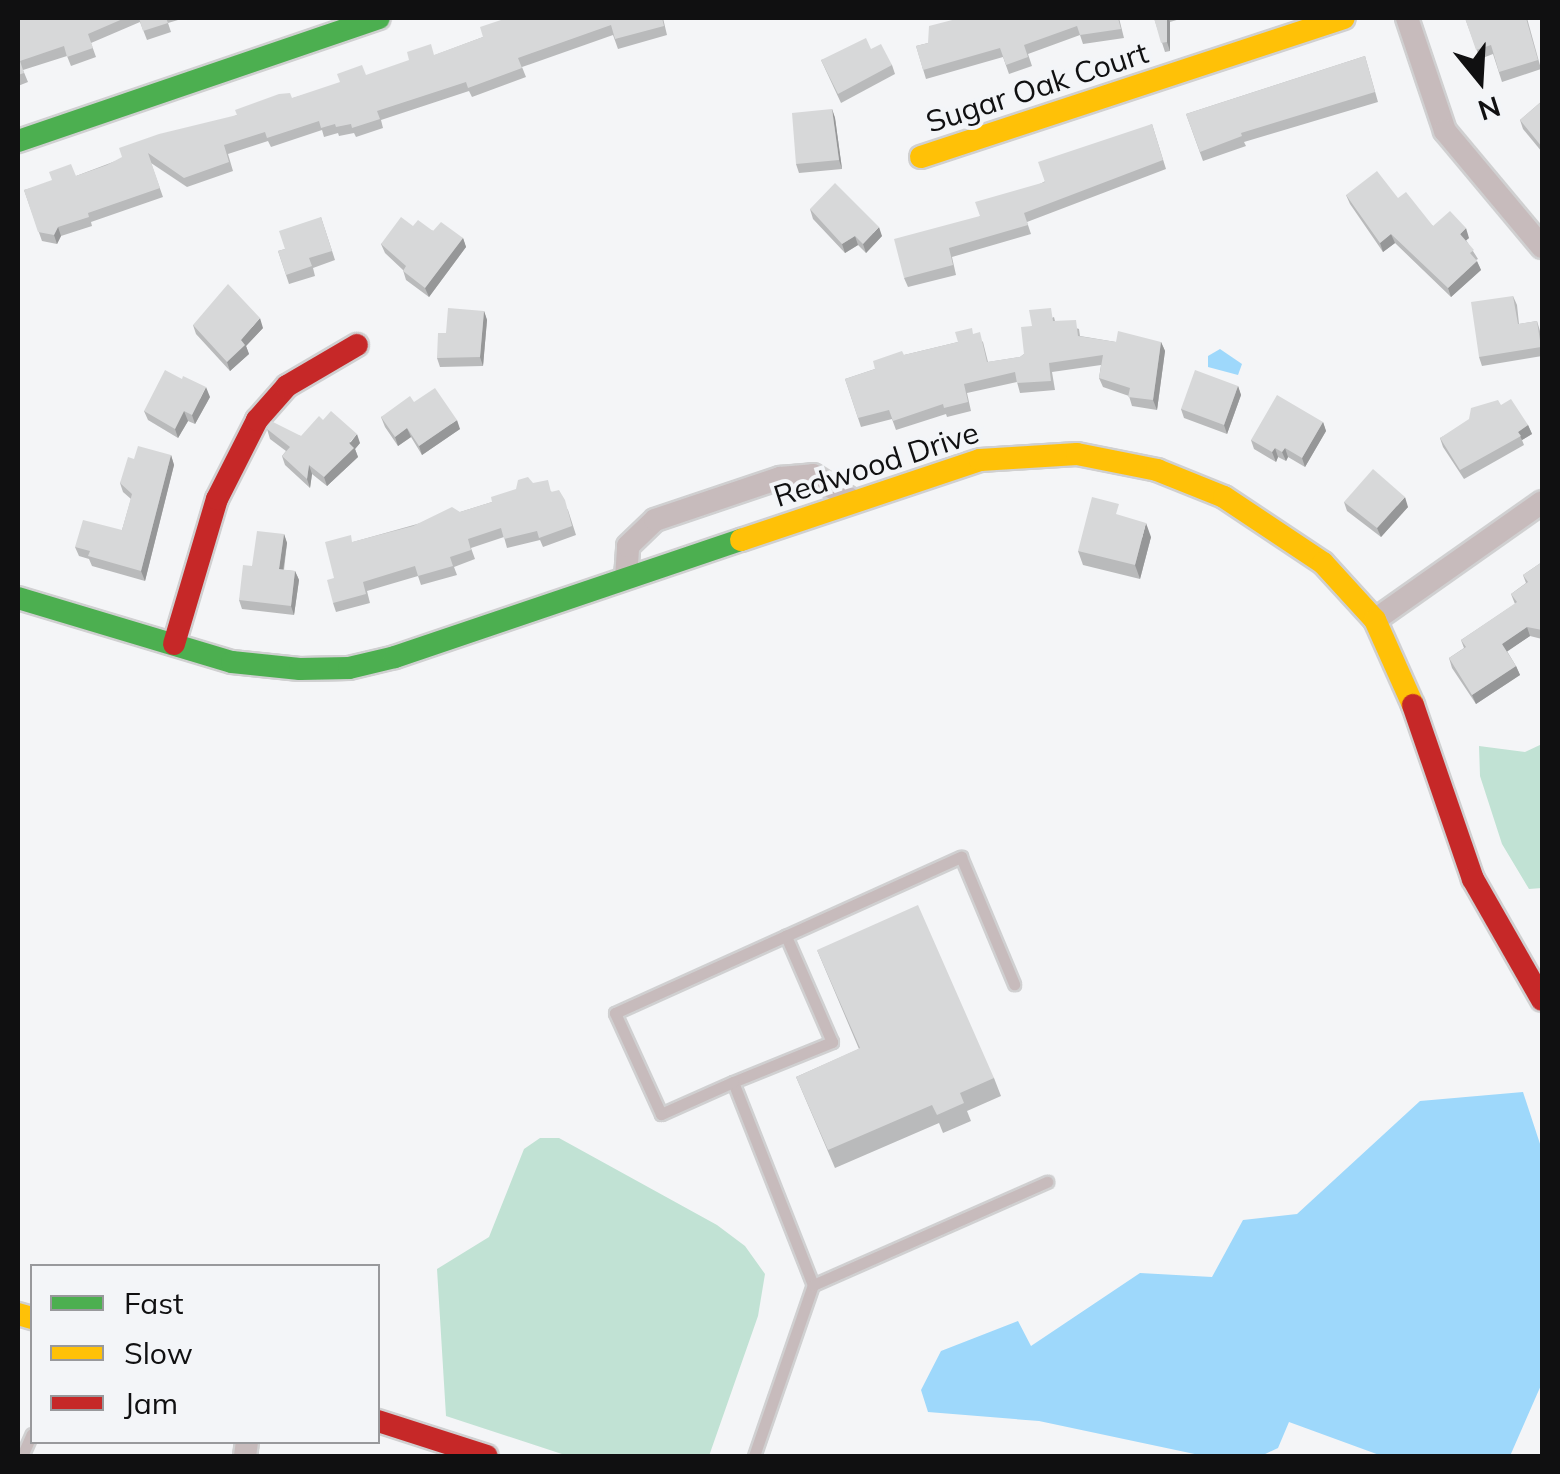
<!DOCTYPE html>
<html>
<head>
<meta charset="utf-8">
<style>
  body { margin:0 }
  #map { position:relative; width:1560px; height:1474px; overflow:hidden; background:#f4f5f7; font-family:Mulish,sans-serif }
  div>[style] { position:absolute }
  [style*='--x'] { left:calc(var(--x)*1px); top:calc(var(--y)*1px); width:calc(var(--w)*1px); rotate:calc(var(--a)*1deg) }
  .green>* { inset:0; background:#c1e2d4 }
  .water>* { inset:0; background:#9ed8fb }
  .roads { filter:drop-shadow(2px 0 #d0d0d1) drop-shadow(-2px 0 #d0d0d1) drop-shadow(0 2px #d0d0d1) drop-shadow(0 -2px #d0d0d1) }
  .lane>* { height:11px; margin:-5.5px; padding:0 5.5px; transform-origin:5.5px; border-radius:5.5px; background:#c7bbbc }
  .street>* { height:22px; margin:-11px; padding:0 11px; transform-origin:11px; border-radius:11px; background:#c7bbbc }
  .fast>* { height:22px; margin:-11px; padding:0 11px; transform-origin:11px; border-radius:11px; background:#4caf50 }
  .slow>* { height:22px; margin:-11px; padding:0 11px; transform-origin:11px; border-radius:11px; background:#ffc107 }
  .jam>* { height:22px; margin:-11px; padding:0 11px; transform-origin:11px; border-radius:11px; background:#c62828 }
  .wall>* { inset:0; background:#b9babb }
  .shaded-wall>* { inset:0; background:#969798 }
  .building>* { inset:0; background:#d7d8d9 }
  span { translate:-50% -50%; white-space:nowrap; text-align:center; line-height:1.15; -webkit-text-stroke:8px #f3f5f8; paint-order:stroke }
  .street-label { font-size:30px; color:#101011 }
  .frame { position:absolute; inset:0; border:20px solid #101011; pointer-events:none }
  .legend { position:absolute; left:30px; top:1264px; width:350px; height:180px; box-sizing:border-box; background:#f3f5f8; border:2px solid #98999c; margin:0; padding:12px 18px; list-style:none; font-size:30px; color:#101011 }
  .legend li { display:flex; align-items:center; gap:20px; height:50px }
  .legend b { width:50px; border:2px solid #98999c }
  .north { position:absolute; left:1430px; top:30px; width:100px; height:100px; -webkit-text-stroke:8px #f3f5f8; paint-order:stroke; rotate:162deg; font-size:28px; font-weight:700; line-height:40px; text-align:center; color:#101011 }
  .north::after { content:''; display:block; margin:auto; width:35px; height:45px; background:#101011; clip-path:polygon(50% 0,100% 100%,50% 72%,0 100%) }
</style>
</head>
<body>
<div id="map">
  <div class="green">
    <div style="clip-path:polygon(1542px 744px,1542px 888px,1529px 889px,1502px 844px,1480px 776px,1479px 746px,1525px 752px)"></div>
    <div style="clip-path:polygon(540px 1138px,559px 1138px,717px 1225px,745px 1246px,765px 1274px,758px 1316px,709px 1456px,568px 1456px,446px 1416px,437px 1269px,489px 1237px,524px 1149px)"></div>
  </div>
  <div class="water">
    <div style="clip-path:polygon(1220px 349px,1242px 364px,1238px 375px,1208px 367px,1208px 356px)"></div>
    <div style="clip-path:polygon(1523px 1092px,1542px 1150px,1542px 1383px,1510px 1456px,1382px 1456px,1289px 1422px,1278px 1448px,1261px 1456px,1204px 1456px,1039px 1421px,928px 1412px,921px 1390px,941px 1351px,1018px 1321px,1031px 1346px,1140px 1273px,1212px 1277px,1243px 1220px,1297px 1214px,1420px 1101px)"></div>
  </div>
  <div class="roads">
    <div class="lane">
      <div style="--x:733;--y:1082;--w:107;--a:-22"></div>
      <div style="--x:832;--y:1042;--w:116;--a:-113.5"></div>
      <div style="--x:813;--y:1285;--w:218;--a:-111.5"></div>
      <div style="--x:733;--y:1082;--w:79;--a:156"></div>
      <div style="--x:661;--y:1114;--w:111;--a:-114.5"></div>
      <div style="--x:615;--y:1013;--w:380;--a:-24.3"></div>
      <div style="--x:961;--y:857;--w:138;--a:67.3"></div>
      <div style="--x:22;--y:1456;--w:24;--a:-66"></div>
      <div style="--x:754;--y:1456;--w:181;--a:-71"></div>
      <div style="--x:813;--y:1285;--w:256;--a:-23.8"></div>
    </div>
    <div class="street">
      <div style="--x:1407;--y:18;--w:119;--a:71.4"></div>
      <div style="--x:1445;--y:131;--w:151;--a:50.1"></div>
      <div style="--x:626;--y:578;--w:32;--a:-86"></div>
      <div style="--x:628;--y:546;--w:37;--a:-44"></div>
      <div style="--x:655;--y:520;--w:132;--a:-18.6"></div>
      <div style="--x:780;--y:478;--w:33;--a:-5"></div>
      <div style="--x:813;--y:475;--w:48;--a:33"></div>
      <div style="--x:1375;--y:620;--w:204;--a:-35.2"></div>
      <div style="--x:245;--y:1456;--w:14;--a:-82"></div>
    </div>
    <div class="fast">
      <div style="--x:18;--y:141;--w:381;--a:-18.8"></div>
      <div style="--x:18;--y:598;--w:223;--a:16.7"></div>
      <div style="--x:232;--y:662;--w:68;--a:5.9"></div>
      <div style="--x:300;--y:669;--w:49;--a:-1.2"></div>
      <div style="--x:349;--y:668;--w:47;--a:-13.4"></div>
      <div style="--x:395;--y:657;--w:365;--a:-18.7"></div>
    </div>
    <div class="slow">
      <div style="--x:921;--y:157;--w:445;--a:-18.2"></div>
      <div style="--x:741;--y:540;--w:252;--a:-18.5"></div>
      <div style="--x:980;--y:460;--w:97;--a:-3.5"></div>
      <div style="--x:1077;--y:454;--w:82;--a:11.3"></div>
      <div style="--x:1157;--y:470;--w:72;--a:21.9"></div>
      <div style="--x:1224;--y:497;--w:119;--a:33.7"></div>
      <div style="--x:1323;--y:563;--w:77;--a:47.6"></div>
      <div style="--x:1375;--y:620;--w:93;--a:65.9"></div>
      <div style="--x:18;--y:1314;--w:15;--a:16"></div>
    </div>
    <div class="jam">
      <div style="--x:174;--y:644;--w:151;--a:-73.5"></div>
      <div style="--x:217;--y:499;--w:89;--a:-63.1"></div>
      <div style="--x:257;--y:420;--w:45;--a:-48.6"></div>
      <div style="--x:287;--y:386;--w:81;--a:-30.4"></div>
      <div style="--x:1413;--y:705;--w:184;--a:71"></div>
      <div style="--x:1473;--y:879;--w:139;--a:60.3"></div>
      <div style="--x:378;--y:1421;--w:114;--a:17.8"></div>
    </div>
  </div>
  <div class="wall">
    <div style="clip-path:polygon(18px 18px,177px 18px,178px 20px,168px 23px,171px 32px,147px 40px,140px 22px,91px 43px,96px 57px,71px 66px,67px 56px,23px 70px,28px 82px,18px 86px)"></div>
    <div style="clip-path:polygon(663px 18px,667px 35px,618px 49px,613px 35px,522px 67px,526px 77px,472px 97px,469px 91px,381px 120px,383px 128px,356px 137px,354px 133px,339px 136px,338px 133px,324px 137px,322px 130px,271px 147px,268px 141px,228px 154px,233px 171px,187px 187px,151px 163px,163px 197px,91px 222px,92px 226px,61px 236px,57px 244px,42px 241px,24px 190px,76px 176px,237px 115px,435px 55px,483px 37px)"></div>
    <div style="clip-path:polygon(974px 18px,1119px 18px,1124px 38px,1083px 44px,1080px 35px,1028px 54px,1032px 66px,1009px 74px,1003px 57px,926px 79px,916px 46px,928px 43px)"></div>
    <div style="clip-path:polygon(1154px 18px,1179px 18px,1180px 19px,1170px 22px,1170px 51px,1165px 52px)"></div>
    <div style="clip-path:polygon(1465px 18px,1527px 18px,1541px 69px,1502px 82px,1493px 54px,1480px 59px)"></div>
    <div style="clip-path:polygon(871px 49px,892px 65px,895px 74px,841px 103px,821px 60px)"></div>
    <div style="clip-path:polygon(1365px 56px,1378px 102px,1244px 142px,1246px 146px,1203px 161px,1186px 114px)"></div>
    <div style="clip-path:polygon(1542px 101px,1542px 152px,1523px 129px,1520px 120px)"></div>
    <div style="clip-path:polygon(832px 109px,835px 118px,842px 169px,799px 173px,796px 164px)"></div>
    <div style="clip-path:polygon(1152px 124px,1166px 169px,1027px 222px,1031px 234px,952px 257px,956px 275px,908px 287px,904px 278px,980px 216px)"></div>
    <div style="clip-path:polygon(1346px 195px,1398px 198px,1433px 226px,1469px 238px,1466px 240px,1478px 259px,1476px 260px,1481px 270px,1451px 297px,1395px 243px,1383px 252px,1350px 204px)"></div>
    <div style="clip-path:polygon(810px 209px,882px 236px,866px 253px,858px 245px,845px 253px,813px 219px)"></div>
    <div style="clip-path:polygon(321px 217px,335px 260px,313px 268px,315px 276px,289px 284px,278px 251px,285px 249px)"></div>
    <div style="clip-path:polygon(413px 226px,463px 238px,466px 247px,429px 297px,406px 280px,403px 270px,385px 253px,381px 244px)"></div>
    <div style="clip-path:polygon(1513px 296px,1517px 305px,1519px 324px,1537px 321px,1540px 331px,1542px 356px,1482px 366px,1479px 357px)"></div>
    <div style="clip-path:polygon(484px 311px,487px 320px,483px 366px,440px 367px,437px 358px,446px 333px)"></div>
    <div style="clip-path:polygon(1054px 317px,1055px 321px,1079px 329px,1080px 336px,1116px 342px,1161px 342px,1165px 351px,1157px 410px,1132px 406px,1129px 396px,1103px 387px,1099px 378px,1101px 365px,1052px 372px,1055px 390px,1020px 393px,1017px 382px,967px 393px,971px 411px,947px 417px,946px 414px,896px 430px,892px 419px,861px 427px,845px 379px,875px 369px,904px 355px,958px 342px,974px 334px,983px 342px,988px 362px,1020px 357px,1024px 354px,1032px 326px)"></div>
    <div style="clip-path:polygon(193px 325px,263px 328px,246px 346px,249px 354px,230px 371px,196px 334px)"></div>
    <div style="clip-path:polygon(1238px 386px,1241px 395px,1227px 434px,1184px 418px,1181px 409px)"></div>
    <div style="clip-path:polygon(210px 397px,195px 424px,188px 421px,178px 438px,148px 420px,144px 411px)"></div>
    <div style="clip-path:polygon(414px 402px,460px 429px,422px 455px,411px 437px,398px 446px,385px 427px,381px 417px)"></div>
    <div style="clip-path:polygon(1501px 405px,1528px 425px,1532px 434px,1522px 440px,1524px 445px,1464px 479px,1443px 447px,1440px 438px)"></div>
    <div style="clip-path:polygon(1323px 422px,1326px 431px,1305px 467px,1288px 457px,1286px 461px,1278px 457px,1276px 462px,1254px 449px,1251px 440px)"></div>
    <div style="clip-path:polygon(267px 429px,301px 436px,360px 443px,355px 449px,358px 457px,327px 486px,312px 474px,310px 488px,285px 465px,282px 456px,286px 451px,270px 439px)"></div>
    <div style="clip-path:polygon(171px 455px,174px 465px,145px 581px,92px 566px,89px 559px,79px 556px,75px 547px,122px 530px,131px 499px,123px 492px,120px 483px,134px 459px)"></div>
    <div style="clip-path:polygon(533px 483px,552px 492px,568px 510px,576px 535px,543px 547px,540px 540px,507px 548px,504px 537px,471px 548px,475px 559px,454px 567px,457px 575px,421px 585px,418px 576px,367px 591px,370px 603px,336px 612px,333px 603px,353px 542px,460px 512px,492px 502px)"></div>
    <div style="clip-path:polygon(1344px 502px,1408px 507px,1381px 537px,1347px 511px)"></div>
    <div style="clip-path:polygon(284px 534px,287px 543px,284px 570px,295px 571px,299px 580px,294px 615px,242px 609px,239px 600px,252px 566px)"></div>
    <div style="clip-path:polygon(1151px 537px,1140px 579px,1083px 565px,1078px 551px)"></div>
    <div style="clip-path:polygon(1542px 562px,1542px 639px,1530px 636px,1507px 651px,1516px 666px,1520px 675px,1476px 704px,1452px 668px,1449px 658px,1464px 648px,1461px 640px,1515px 604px,1511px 594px,1526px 583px,1523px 575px)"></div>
    <div style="clip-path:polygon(817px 950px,994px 1078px,1001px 1096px,967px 1111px,971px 1121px,943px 1133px,939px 1123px,835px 1168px,796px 1077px,859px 1049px)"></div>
  </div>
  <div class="shaded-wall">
    <div style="clip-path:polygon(1167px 18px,1169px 18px,1170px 22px,1170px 51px,1167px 42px)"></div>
    <div style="clip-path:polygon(832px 109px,835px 118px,842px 169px,839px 160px)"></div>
    <div style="clip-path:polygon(58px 227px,61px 236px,57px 244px,54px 235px)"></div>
    <div style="clip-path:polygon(879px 227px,882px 236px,866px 253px,863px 244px)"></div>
    <div style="clip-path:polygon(1466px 228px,1469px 238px,1463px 243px,1460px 234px)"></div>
    <div style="clip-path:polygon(1391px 234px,1395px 243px,1383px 252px,1380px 243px)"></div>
    <div style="clip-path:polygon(855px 236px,858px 245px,845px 253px,842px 244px)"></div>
    <div style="clip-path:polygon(463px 238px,466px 247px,429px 297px,425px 288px)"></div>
    <div style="clip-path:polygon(1477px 261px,1481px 270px,1451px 297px,1448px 288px)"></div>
    <div style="clip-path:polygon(484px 311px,487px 320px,483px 366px,480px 357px)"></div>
    <div style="clip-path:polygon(260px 318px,263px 328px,246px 346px,249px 354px,230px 371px,227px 362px,241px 340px)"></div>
    <div style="clip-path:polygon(1161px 342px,1165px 351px,1157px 410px,1153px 400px)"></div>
    <div style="clip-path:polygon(1238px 386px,1241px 395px,1227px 434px,1224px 425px)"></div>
    <div style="clip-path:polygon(206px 387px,210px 397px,195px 424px,192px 415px)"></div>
    <div style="clip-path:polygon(184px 411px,188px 421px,178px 438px,175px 429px)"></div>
    <div style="clip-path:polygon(457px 420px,460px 429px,422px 455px,419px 446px)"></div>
    <div style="clip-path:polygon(1323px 422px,1326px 431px,1305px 467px,1302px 458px)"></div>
    <div style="clip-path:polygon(1528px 425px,1532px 434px,1522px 440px,1518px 432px)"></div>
    <div style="clip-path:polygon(407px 428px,411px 437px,398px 446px,395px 437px)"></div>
    <div style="clip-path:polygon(357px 434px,360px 443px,355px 449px,358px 457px,327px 486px,324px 477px)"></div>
    <div style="clip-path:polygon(1275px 448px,1278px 457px,1276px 462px,1272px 452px)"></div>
    <div style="clip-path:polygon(1285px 448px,1288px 457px,1286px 461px,1282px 452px)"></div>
    <div style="clip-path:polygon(171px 455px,174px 465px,145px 581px,141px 571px)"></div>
    <div style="clip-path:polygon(309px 465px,312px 474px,310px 488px,307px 479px)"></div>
    <div style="clip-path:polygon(1405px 497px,1408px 507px,1381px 537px,1377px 528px)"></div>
    <div style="clip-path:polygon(1146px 523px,1151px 537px,1140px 579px,1135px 565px)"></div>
    <div style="clip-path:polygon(284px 534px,287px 543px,282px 578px,279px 569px)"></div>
    <div style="clip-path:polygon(295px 571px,299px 580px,294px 615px,291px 606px)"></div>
    <div style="clip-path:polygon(1527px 627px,1530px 636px,1505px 653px,1502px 644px)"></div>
    <div style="clip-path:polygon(1516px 666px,1520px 675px,1476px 704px,1472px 695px)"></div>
  </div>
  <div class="building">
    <div style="clip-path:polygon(18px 18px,125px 18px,88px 34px,93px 48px,67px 57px,64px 46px,20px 61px,24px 73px,18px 75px)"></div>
    <div style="clip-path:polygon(139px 18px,166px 18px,168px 23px,143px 31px)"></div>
    <div style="clip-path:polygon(507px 18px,662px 18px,664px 26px,615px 39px,611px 25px,518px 58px,522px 68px,468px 88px,466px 82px,377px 111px,380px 119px,352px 128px,351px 124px,336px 127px,335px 124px,321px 128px,319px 121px,267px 138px,265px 132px,224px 145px,229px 162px,184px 178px,148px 153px,160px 188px,88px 213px,89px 217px,58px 227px,54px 235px,38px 232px,24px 190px,52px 180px,49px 172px,71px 164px,76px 176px,107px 165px,122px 157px,119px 148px,159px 134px,237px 115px,235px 110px,279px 94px,290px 93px,292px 98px,340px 82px,337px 74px,362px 65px,366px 75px,409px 60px,407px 52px,431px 44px,434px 55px,483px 37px,480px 27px)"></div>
    <div style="clip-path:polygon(960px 18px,967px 18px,968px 20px,974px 18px,1118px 18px,1121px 29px,1080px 35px,1077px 26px,1024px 45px,1028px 57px,1006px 65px,1000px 48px,923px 70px,916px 46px,928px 43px,929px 26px)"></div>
    <div style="clip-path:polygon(1154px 18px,1167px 18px,1167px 42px,1161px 43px)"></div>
    <div style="clip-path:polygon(1465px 18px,1526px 18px,1538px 60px,1499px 72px,1491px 45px,1476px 50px)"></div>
    <div style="clip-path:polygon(866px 38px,871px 49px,881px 44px,892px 65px,838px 94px,821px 60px)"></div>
    <div style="clip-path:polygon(1365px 56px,1375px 92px,1241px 133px,1242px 136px,1200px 152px,1186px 114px)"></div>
    <div style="clip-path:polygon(1542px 101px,1542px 147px,1520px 120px)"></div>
    <div style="clip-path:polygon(832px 109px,839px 160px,796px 164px,792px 113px)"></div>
    <div style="clip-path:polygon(1152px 124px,1163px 160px,1024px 213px,1028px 225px,949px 248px,953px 265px,904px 278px,894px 239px,980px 216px,975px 202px,1045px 182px,1038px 162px)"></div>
    <div style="clip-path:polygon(1377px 171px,1398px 198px,1406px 192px,1433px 226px,1450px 211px,1466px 228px,1460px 234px,1474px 250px,1470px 253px,1477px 261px,1448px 288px,1391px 234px,1380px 243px,1346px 195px)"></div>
    <div style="clip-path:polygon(835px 183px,879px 227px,863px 244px,855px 236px,842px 244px,810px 209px)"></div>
    <div style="clip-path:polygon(321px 217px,332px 251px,309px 258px,312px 266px,286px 275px,278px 251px,285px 249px,279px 231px)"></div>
    <div style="clip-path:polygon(401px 217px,413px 226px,418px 220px,433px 231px,441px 222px,463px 238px,425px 288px,403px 271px,406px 266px,381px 244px)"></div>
    <div style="clip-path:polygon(228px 284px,260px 318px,241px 340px,245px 345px,227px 362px,193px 325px)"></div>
    <div style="clip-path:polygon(1513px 296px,1518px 324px,1537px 321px,1541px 347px,1479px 357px,1471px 302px)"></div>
    <div style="clip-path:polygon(448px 308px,484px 311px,480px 357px,437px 358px,438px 333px,446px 333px)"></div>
    <div style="clip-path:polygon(1051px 308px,1053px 321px,1076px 320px,1078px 336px,1116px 342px,1118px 331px,1161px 342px,1153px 400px,1128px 397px,1130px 388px,1099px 378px,1103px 355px,1049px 363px,1051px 381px,1017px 383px,1015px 372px,964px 384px,968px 402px,944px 408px,943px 404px,893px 421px,889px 410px,858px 418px,845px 379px,875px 369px,873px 361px,902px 351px,904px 355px,958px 342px,955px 332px,972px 328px,973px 334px,980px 332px,987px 362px,1020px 357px,1024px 354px,1021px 327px,1032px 326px,1029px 310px)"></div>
    <div style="clip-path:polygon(165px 370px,182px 379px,183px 376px,206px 387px,192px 415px,184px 411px,175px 429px,144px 411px)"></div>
    <div style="clip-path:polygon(1195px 370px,1238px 386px,1224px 425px,1181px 409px)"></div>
    <div style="clip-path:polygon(435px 388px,457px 420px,419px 446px,407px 428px,395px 437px,381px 417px,410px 396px,414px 402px)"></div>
    <div style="clip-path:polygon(1277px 395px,1323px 422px,1302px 458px,1285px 448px,1282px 452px,1275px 448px,1272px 452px,1251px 440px)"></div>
    <div style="clip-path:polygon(1511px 399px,1528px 425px,1518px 432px,1521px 436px,1460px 470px,1440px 438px,1469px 419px,1471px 408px,1498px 400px,1501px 405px)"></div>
    <div style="clip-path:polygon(331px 411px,357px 434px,349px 443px,354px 448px,324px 477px,309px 465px,307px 479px,282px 456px,290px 447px,267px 429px,271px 421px,301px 436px,319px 416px,323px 420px)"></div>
    <div style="clip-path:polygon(138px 446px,171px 455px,141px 571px,88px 556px,90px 551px,75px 547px,83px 520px,122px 530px,132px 494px,120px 483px,128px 457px,134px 459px)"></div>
    <div style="clip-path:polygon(1373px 469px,1405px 497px,1377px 528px,1344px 502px)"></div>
    <div style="clip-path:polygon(528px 477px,533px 483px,548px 480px,551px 492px,559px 490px,565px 500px,572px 526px,539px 538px,537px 531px,504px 539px,501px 528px,468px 539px,471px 550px,450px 557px,453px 566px,418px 576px,415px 566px,363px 582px,366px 594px,333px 603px,327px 580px,334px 578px,325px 542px,351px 535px,352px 542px,413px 526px,452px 507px,460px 512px,492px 502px,491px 497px,516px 489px,518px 480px)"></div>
    <div style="clip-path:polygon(1092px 497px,1119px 504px,1116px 514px,1146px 523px,1135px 565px,1078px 551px)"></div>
    <div style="clip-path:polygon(257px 531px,284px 534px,279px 569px,295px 571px,291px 606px,239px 600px,243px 565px,252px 566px)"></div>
    <div style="clip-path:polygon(1542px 562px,1542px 630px,1527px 627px,1502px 644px,1516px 666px,1472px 695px,1449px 658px,1466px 647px,1461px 640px,1517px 602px,1511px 594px,1528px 582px,1523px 575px)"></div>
    <div style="clip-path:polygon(918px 905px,994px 1078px,960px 1093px,964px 1103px,937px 1115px,932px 1105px,828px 1150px,796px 1077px,860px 1048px,817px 950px)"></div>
  </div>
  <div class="street-label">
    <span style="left:1037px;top:87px;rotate:-18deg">Sugar Oak Court</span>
    <span style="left:876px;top:464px;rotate:-18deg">Redwood Drive</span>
  </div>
  <div class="frame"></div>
  <ul class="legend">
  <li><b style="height:12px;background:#4caf50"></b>Fast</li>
  <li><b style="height:12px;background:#ffc107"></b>Slow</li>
  <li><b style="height:12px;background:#c62828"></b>Jam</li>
  </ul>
  <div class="north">N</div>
</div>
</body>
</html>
